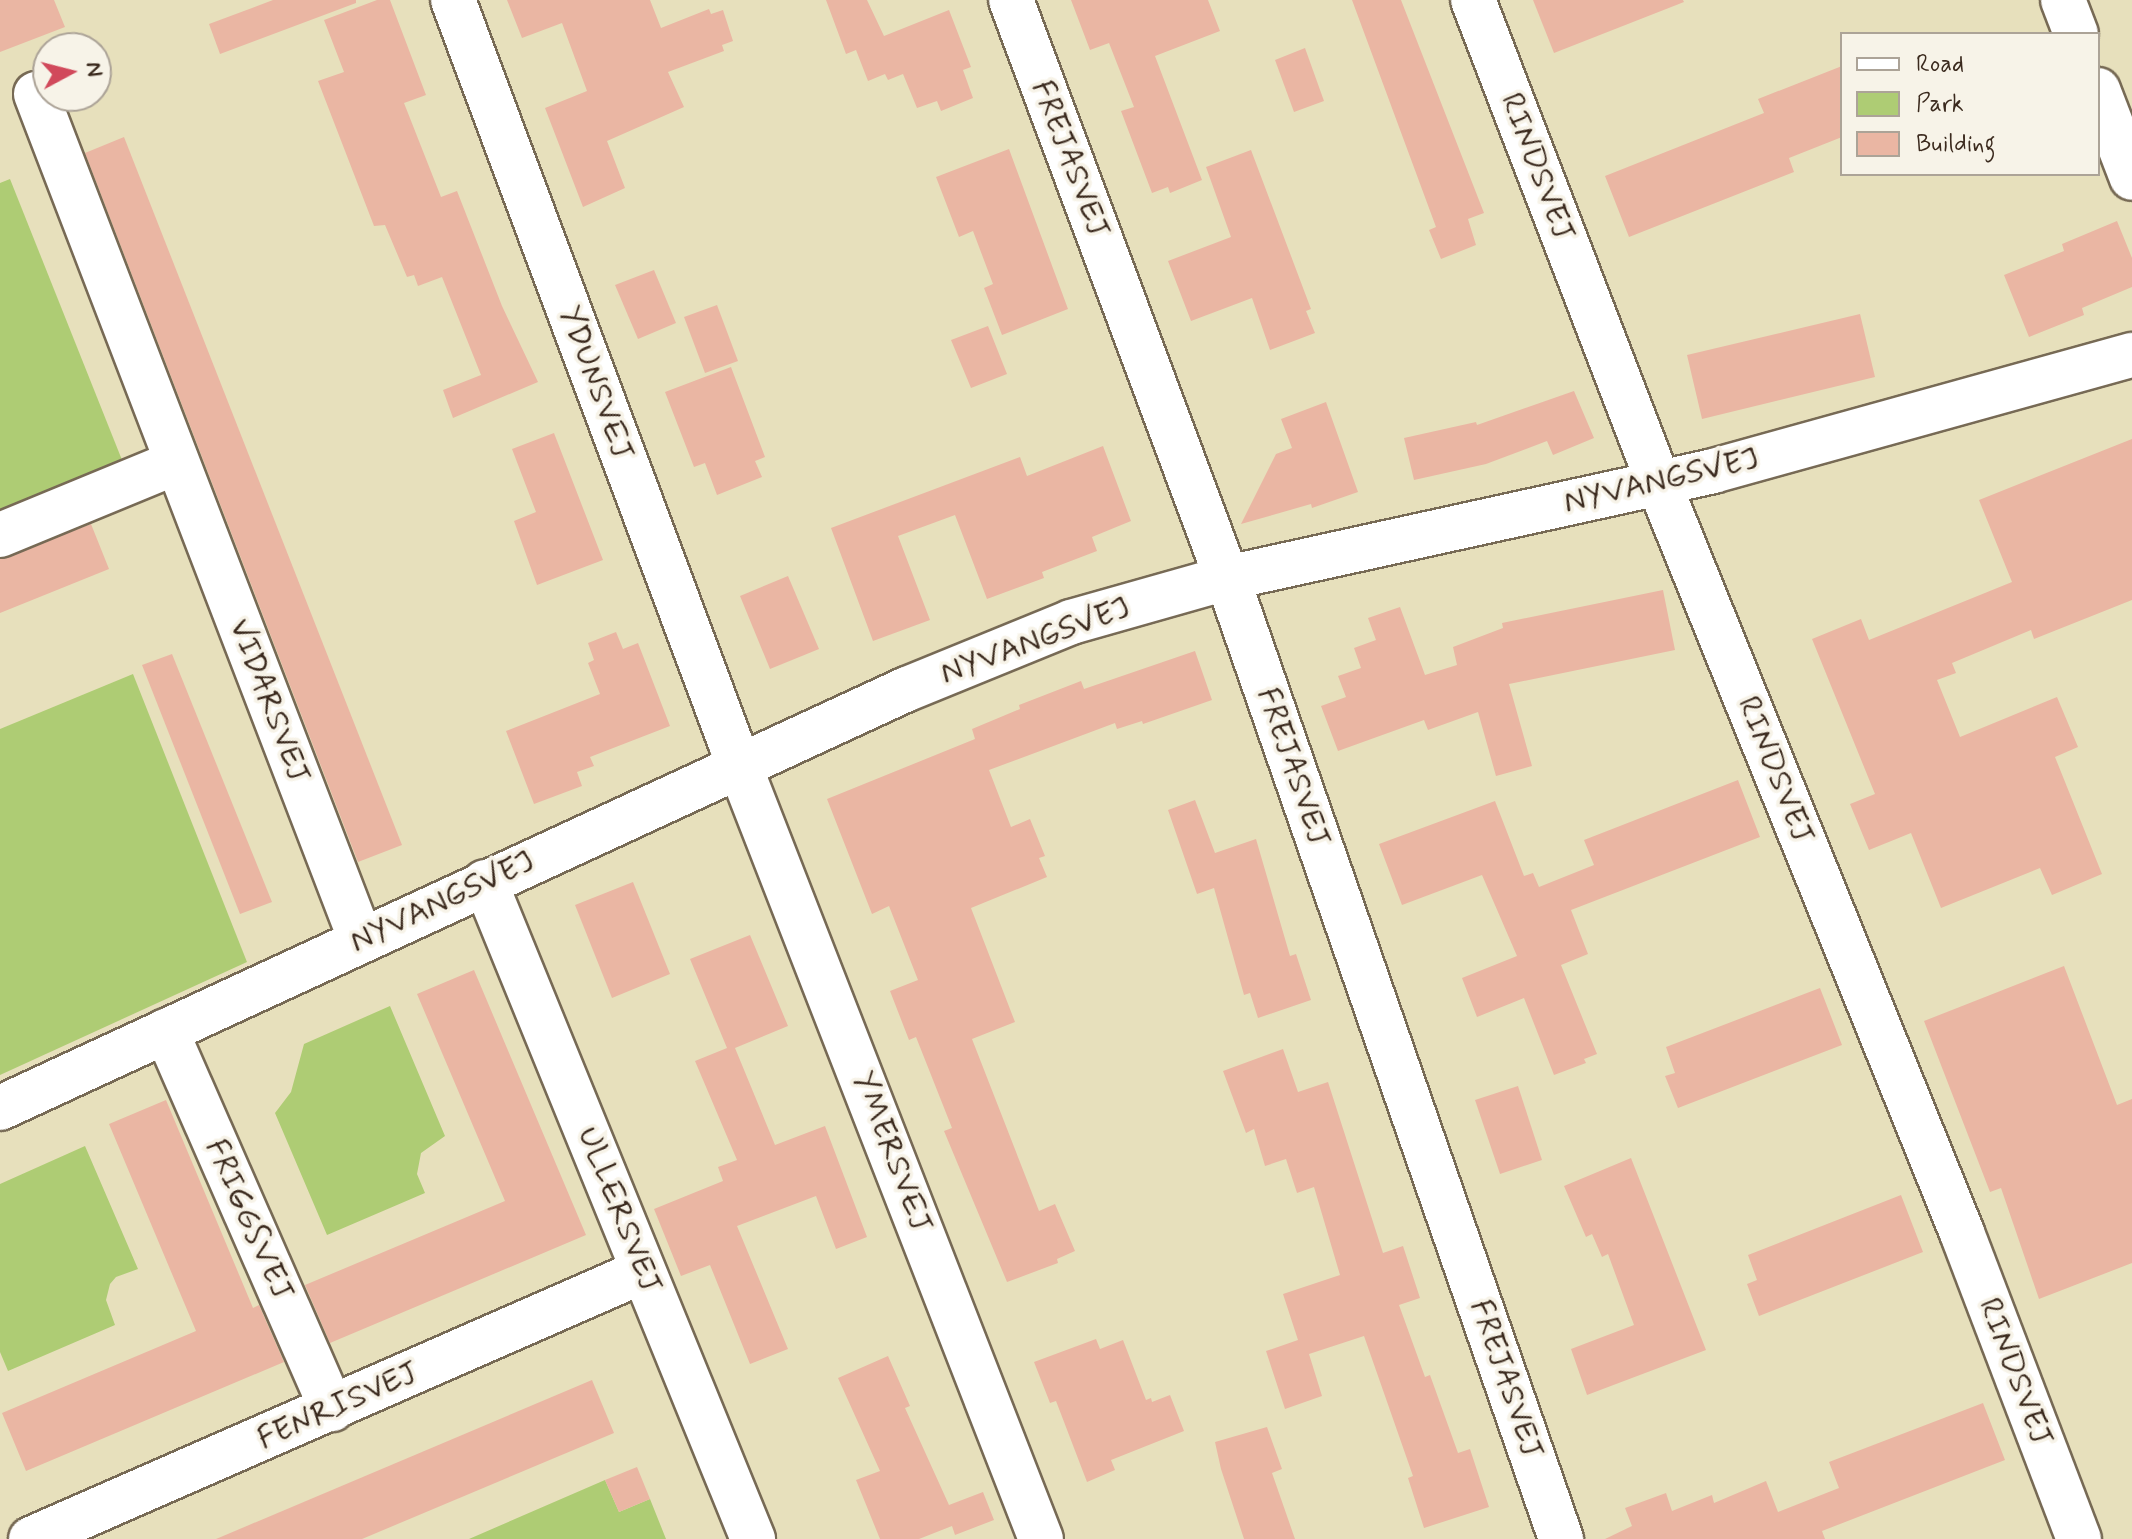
<!DOCTYPE html>
<html>
<head>
<meta charset="utf-8">
<style>
  body { margin:0 }
  #map { position:relative; width:2132px; height:1539px; overflow:hidden; background:#e7e0bc; font-family:Mynerve,sans-serif }
  div>[style] { position:absolute }
  [style*='--x'] { left:calc(var(--x)*1px); top:calc(var(--y)*1px); width:calc(var(--w)*1px); rotate:calc(var(--a)*1deg) }
  .green>* { inset:0; background:#aecc74 }
  .building>* { inset:0; background:#eab6a3 }
  .roads { filter:drop-shadow(2px 0 #776a55) drop-shadow(-2px 0 #776a55) drop-shadow(0 2px #776a55) drop-shadow(0 -2px #776a55) }
  .minor>* { height:44px; margin:-22px; padding:0 22px; transform-origin:22px; border-radius:22px; background:#fff }
  span { translate:-50% -50%; white-space:nowrap; text-align:center; line-height:1.15; -webkit-text-stroke:7px #f7f3e8; paint-order:stroke }
  .street-label { font-size:32px; color:#3b2a1e }
  .legend { position:absolute; left:1840px; top:32px; width:260px; height:144px; box-sizing:border-box; background:#f7f3e8; border:2px solid #aca397; margin:0; padding:10px 14px; list-style:none; font-size:24px; color:#3b2a1e }
  .legend li { display:flex; align-items:center; gap:16px; height:40px }
  .legend b { width:40px; border:2px solid #aca397 }
  .north { position:absolute; left:32px; top:32px; width:80px; height:80px; box-sizing:border-box; background:#f7f3e8; border:2px solid #aca397; border-radius:50%; rotate:83deg; font-size:22px; font-weight:700; line-height:32px; text-align:center; color:#3b2a1e }
  .north::after { content:''; display:block; margin:auto; width:28px; height:36px; background:#d1495b; clip-path:polygon(50% 0,100% 100%,50% 72%,0 100%) }
</style>
</head>
<body>
<div id="map">
  <div class="green">
    <div style="clip-path:polygon(10px 179px,124px 465px,0 515px,0 183px)"></div>
    <div style="clip-path:polygon(133px 674px,247px 962px,0 1075px,0 729px)"></div>
    <div style="clip-path:polygon(390px 1006px,445px 1136px,421px 1153px,417px 1174px,425px 1193px,327px 1235px,275px 1113px,291px 1092px,304px 1044px)"></div>
    <div style="clip-path:polygon(85px 1146px,138px 1269px,116px 1277px,110px 1284px,106px 1300px,115px 1325px,8px 1371px,0 1352px,0 1184px)"></div>
    <div style="clip-path:polygon(605px 1480px,619px 1512px,650px 1499px,666px 1539px,469px 1539px)"></div>
  </div>
  <div class="building">
    <div style="clip-path:polygon(0 0,54px 0,65px 27px,0 52px)"></div>
    <div style="clip-path:polygon(273px 0,356px 0,356px 3px,220px 54px,209px 24px)"></div>
    <div style="clip-path:polygon(377px 0,390px 0,426px 95px,404px 103px,441px 197px,457px 191px,502px 306px,538px 382px,453px 418px,443px 390px,481px 375px,442px 277px,418px 286px,414px 275px,407px 277px,385px 225px,374px 226px,318px 81px,344px 72px,324px 20px)"></div>
    <div style="clip-path:polygon(507px 0,650px 0,661px 28px,709px 9px,711px 14px,723px 10px,733px 41px,722px 45px,724px 51px,668px 72px,684px 107px,607px 141px,625px 188px,583px 207px,545px 108px,587px 91px,562px 23px,522px 38px)"></div>
    <div style="clip-path:polygon(826px 0,867px 0,884px 36px,949px 10px,971px 67px,963px 70px,973px 98px,941px 111px,937px 101px,917px 108px,903px 74px,888px 80px,885px 74px,868px 81px,856px 50px,846px 54px)"></div>
    <div style="clip-path:polygon(1071px 0,1208px 0,1220px 31px,1155px 56px,1202px 180px,1170px 193px,1168px 187px,1152px 193px,1121px 111px,1134px 107px,1109px 43px,1090px 50px)"></div>
    <div style="clip-path:polygon(1352px 0,1401px 0,1484px 213px,1468px 219px,1476px 245px,1441px 259px,1429px 230px,1436px 227px)"></div>
    <div style="clip-path:polygon(1533px 0,1683px 0,1684px 2px,1554px 53px)"></div>
    <div style="clip-path:polygon(1305px 48px,1324px 101px,1294px 112px,1275px 60px)"></div>
    <div style="clip-path:polygon(1842px 66px,1842px 137px,1789px 158px,1794px 172px,1629px 237px,1605px 176px,1764px 113px,1758px 99px)"></div>
    <div style="clip-path:polygon(124px 137px,402px 845px,358px 862px,85px 153px)"></div>
    <div style="clip-path:polygon(1009px 149px,1068px 309px,1002px 335px,984px 288px,993px 284px,973px 231px,959px 237px,936px 177px)"></div>
    <div style="clip-path:polygon(1251px 150px,1311px 309px,1306px 311px,1315px 333px,1270px 350px,1252px 298px,1191px 321px,1168px 261px,1231px 237px,1206px 167px)"></div>
    <div style="clip-path:polygon(2117px 221px,2132px 258px,2132px 287px,2082px 308px,2084px 315px,2029px 337px,2004px 275px,2064px 251px,2062px 244px)"></div>
    <div style="clip-path:polygon(654px 270px,676px 323px,638px 339px,615px 285px)"></div>
    <div style="clip-path:polygon(717px 305px,738px 361px,705px 373px,684px 317px)"></div>
    <div style="clip-path:polygon(1860px 314px,1875px 377px,1702px 419px,1687px 355px)"></div>
    <div style="clip-path:polygon(988px 326px,1007px 374px,971px 388px,951px 340px)"></div>
    <div style="clip-path:polygon(731px 367px,765px 457px,755px 461px,762px 477px,717px 495px,705px 463px,694px 467px,665px 392px)"></div>
    <div style="clip-path:polygon(1574px 391px,1594px 438px,1553px 455px,1547px 441px,1486px 464px,1414px 480px,1404px 438px,1476px 422px,1477px 425px)"></div>
    <div style="clip-path:polygon(1326px 402px,1358px 492px,1312px 508px,1311px 504px,1241px 524px,1276px 454px,1292px 448px,1281px 419px)"></div>
    <div style="clip-path:polygon(554px 433px,603px 560px,537px 585px,514px 521px,536px 512px,512px 449px)"></div>
    <div style="clip-path:polygon(2132px 439px,2132px 600px,2034px 639px,2031px 630px,1952px 663px,1956px 673px,1937px 680px,1960px 737px,2057px 697px,2078px 747px,2055px 757px,2102px 874px,2052px 895px,2040px 868px,1941px 908px,1911px 833px,1869px 850px,1850px 804px,1875px 794px,1812px 639px,1861px 619px,1869px 640px,2012px 582px,1979px 500px)"></div>
    <div style="clip-path:polygon(1103px 446px,1131px 521px,1092px 537px,1097px 551px,1042px 572px,1044px 578px,987px 599px,955px 515px,898px 536px,930px 620px,873px 641px,831px 528px,1020px 457px,1027px 476px)"></div>
    <div style="clip-path:polygon(91px 524px,109px 569px,0 613px,0 559px)"></div>
    <div style="clip-path:polygon(788px 576px,819px 649px,770px 669px,740px 596px)"></div>
    <div style="clip-path:polygon(1663px 590px,1675px 650px,1509px 684px,1532px 766px,1496px 776px,1478px 712px,1428px 730px,1424px 720px,1338px 751px,1321px 706px,1346px 697px,1338px 676px,1361px 668px,1354px 648px,1376px 640px,1368px 618px,1400px 607px,1425px 675px,1457px 665px,1453px 647px,1503px 628px,1502px 623px)"></div>
    <div style="clip-path:polygon(616px 632px,623px 649px,638px 643px,670px 726px,590px 757px,594px 766px,577px 772px,582px 786px,534px 804px,506px 731px,600px 694px,588px 663px,594px 660px,588px 643px)"></div>
    <div style="clip-path:polygon(1195px 651px,1212px 700px,1143px 724px,1142px 721px,1117px 729px,1115px 723px,989px 770px,1011px 827px,1030px 819px,1045px 856px,1039px 858px,1047px 877px,971px 908px,1015px 1022px,972px 1039px,1039px 1211px,1055px 1204px,1075px 1251px,1057px 1259px,1058px 1263px,1007px 1282px,944px 1131px,952px 1128px,916px 1037px,909px 1040px,890px 991px,918px 980px,889px 906px,872px 914px,827px 799px,975px 739px,972px 729px,1020px 709px,1019px 705px,1081px 681px,1084px 689px)"></div>
    <div style="clip-path:polygon(172px 654px,272px 902px,240px 914px,142px 665px)"></div>
    <div style="clip-path:polygon(1738px 780px,1760px 837px,1571px 910px,1588px 954px,1561px 965px,1597px 1054px,1584px 1059px,1586px 1063px,1554px 1075px,1524px 998px,1477px 1017px,1462px 978px,1517px 956px,1482px 875px,1402px 905px,1379px 844px,1495px 801px,1524px 876px,1533px 873px,1539px 887px,1594px 865px,1584px 840px)"></div>
    <div style="clip-path:polygon(1195px 800px,1215px 853px,1256px 839px,1290px 956px,1296px 954px,1311px 1000px,1258px 1018px,1250px 993px,1244px 995px,1214px 888px,1197px 894px,1168px 810px)"></div>
    <div style="clip-path:polygon(633px 882px,670px 974px,612px 998px,575px 905px)"></div>
    <div style="clip-path:polygon(750px 935px,788px 1026px,735px 1048px,775px 1145px,825px 1126px,867px 1237px,836px 1249px,816px 1196px,737px 1226px,788px 1349px,750px 1364px,710px 1265px,681px 1276px,654px 1209px,723px 1181px,718px 1167px,737px 1160px,695px 1061px,727px 1048px,690px 959px)"></div>
    <div style="clip-path:polygon(2064px 966px,2117px 1105px,2132px 1099px,2132px 1263px,2039px 1299px,2001px 1188px,1990px 1192px,1924px 1021px)"></div>
    <div style="clip-path:polygon(474px 970px,586px 1235px,330px 1343px,305px 1285px,505px 1201px,417px 994px)"></div>
    <div style="clip-path:polygon(1820px 988px,1842px 1045px,1678px 1108px,1665px 1076px,1675px 1073px,1666px 1047px)"></div>
    <div style="clip-path:polygon(1283px 1049px,1298px 1092px,1328px 1082px,1383px 1253px,1403px 1246px,1420px 1298px,1399px 1305px,1425px 1377px,1430px 1375px,1458px 1453px,1470px 1449px,1489px 1507px,1424px 1528px,1408px 1478px,1413px 1476px,1364px 1336px,1309px 1354px,1322px 1396px,1285px 1409px,1266px 1351px,1298px 1340px,1283px 1294px,1340px 1275px,1314px 1187px,1297px 1193px,1286px 1159px,1265px 1166px,1254px 1129px,1246px 1133px,1223px 1071px)"></div>
    <div style="clip-path:polygon(1518px 1086px,1542px 1160px,1500px 1174px,1475px 1100px)"></div>
    <div style="clip-path:polygon(166px 1100px,253px 1308px,259px 1305px,284px 1362px,26px 1471px,2px 1413px,196px 1331px,109px 1124px)"></div>
    <div style="clip-path:polygon(1631px 1158px,1706px 1350px,1587px 1395px,1571px 1349px,1634px 1325px,1608px 1254px,1602px 1257px,1592px 1234px,1586px 1237px,1564px 1186px)"></div>
    <div style="clip-path:polygon(1901px 1195px,1923px 1252px,1759px 1316px,1747px 1284px,1757px 1280px,1748px 1255px)"></div>
    <div style="clip-path:polygon(1096px 1339px,1100px 1349px,1123px 1340px,1146px 1400px,1151px 1398px,1152px 1402px,1170px 1395px,1184px 1431px,1111px 1460px,1115px 1470px,1087px 1482px,1056px 1401px,1050px 1403px,1034px 1362px)"></div>
    <div style="clip-path:polygon(888px 1356px,910px 1406px,905px 1408px,949px 1505px,983px 1492px,994px 1520px,955px 1535px,952px 1526px,919px 1539px,880px 1539px,856px 1480px,880px 1471px,838px 1378px)"></div>
    <div style="clip-path:polygon(592px 1380px,614px 1433px,362px 1539px,216px 1539px)"></div>
    <div style="clip-path:polygon(1983px 1403px,2005px 1460px,1822px 1531px,1825px 1539px,1605px 1539px,1632px 1526px,1625px 1508px,1666px 1493px,1672px 1511px,1712px 1495px,1714px 1503px,1766px 1481px,1778px 1512px,1839px 1488px,1829px 1462px)"></div>
    <div style="clip-path:polygon(1267px 1427px,1282px 1469px,1272px 1473px,1295px 1539px,1244px 1539px,1221px 1469px,1215px 1442px)"></div>
    <div style="clip-path:polygon(637px 1467px,650px 1499px,619px 1512px,605px 1480px)"></div>
  </div>
  <div class="roads">
    <div class="minor">
      <div style="--x:453;--y:0;--w:794;--a:69.51"></div>
      <div style="--x:731;--y:744;--w:853;--a:68.7"></div>
      <div style="--x:1011;--y:0;--w:640;--a:69.53"></div>
      <div style="--x:1235;--y:600;--w:994;--a:70.85"></div>
      <div style="--x:1473;--y:0;--w:519;--a:68.98"></div>
      <div style="--x:1659;--y:484;--w:808;--a:67.97"></div>
      <div style="--x:1962;--y:1233;--w:328;--a:69.1"></div>
      <div style="--x:2063;--y:0;--w:36;--a:69"></div>
      <div style="--x:2098;--y:90;--w:94;--a:68.9"></div>
      <div style="--x:36;--y:94;--w:906;--a:68.99"></div>
      <div style="--x:0;--y:535;--w:191;--a:-22.4"></div>
      <div style="--x:485;--y:882;--w:710;--a:67.81"></div>
      <div style="--x:166;--y:1031;--w:413;--a:66.3"></div>
      <div style="--x:0;--y:1108;--w:999;--a:-24.8"></div>
      <div style="--x:907;--y:689;--w:177;--a:-22.2"></div>
      <div style="--x:1071;--y:622;--w:162;--a:-15.8"></div>
      <div style="--x:1227;--y:578;--w:498;--a:-12.4"></div>
      <div style="--x:1713;--y:471;--w:435;--a:-15.5"></div>
      <div style="--x:31;--y:1539;--w:668;--a:-23.65"></div>
    </div>
  </div>
  <div class="street-label">
    <span style="left:1070px;top:159px;rotate:69deg">FREJASVEJ</span>
    <span style="left:1537px;top:167px;rotate:69deg">RINDSVEJ</span>
    <span style="left:596px;top:383px;rotate:70deg">YDUNSVEJ</span>
    <span style="left:1661px;top:481px;rotate:-13deg">NYVANGSVEJ</span>
    <span style="left:1035px;top:641px;rotate:-20deg">NYVANGSVEJ</span>
    <span style="left:269px;top:701px;rotate:69deg">VIDARSVEJ</span>
    <span style="left:1293px;top:767px;rotate:71deg">FREJASVEJ</span>
    <span style="left:1775px;top:770px;rotate:68deg">RINDSVEJ</span>
    <span style="left:442px;top:902px;rotate:-25deg">NYVANGSVEJ</span>
    <span style="left:892px;top:1152px;rotate:69deg">YMERSVEJ</span>
    <span style="left:619px;top:1210px;rotate:68deg">ULLERSVEJ</span>
    <span style="left:249px;top:1220px;rotate:66deg">FRIGGSVEJ</span>
    <span style="left:2015px;top:1372px;rotate:69deg">RINDSVEJ</span>
    <span style="left:1506px;top:1379px;rotate:71deg">FREJASVEJ</span>
    <span style="left:338px;top:1406px;rotate:-24deg">FENRISVEJ</span>
  </div>
  <ul class="legend">
  <li><b style="height:10px;background:#fff"></b>Road</li>
  <li><b style="height:22px;background:#aecc74"></b>Park</li>
  <li><b style="height:22px;background:#eab6a3"></b>Building</li>
  </ul>
  <div class="north">N</div>
</div>
</body>
</html>
